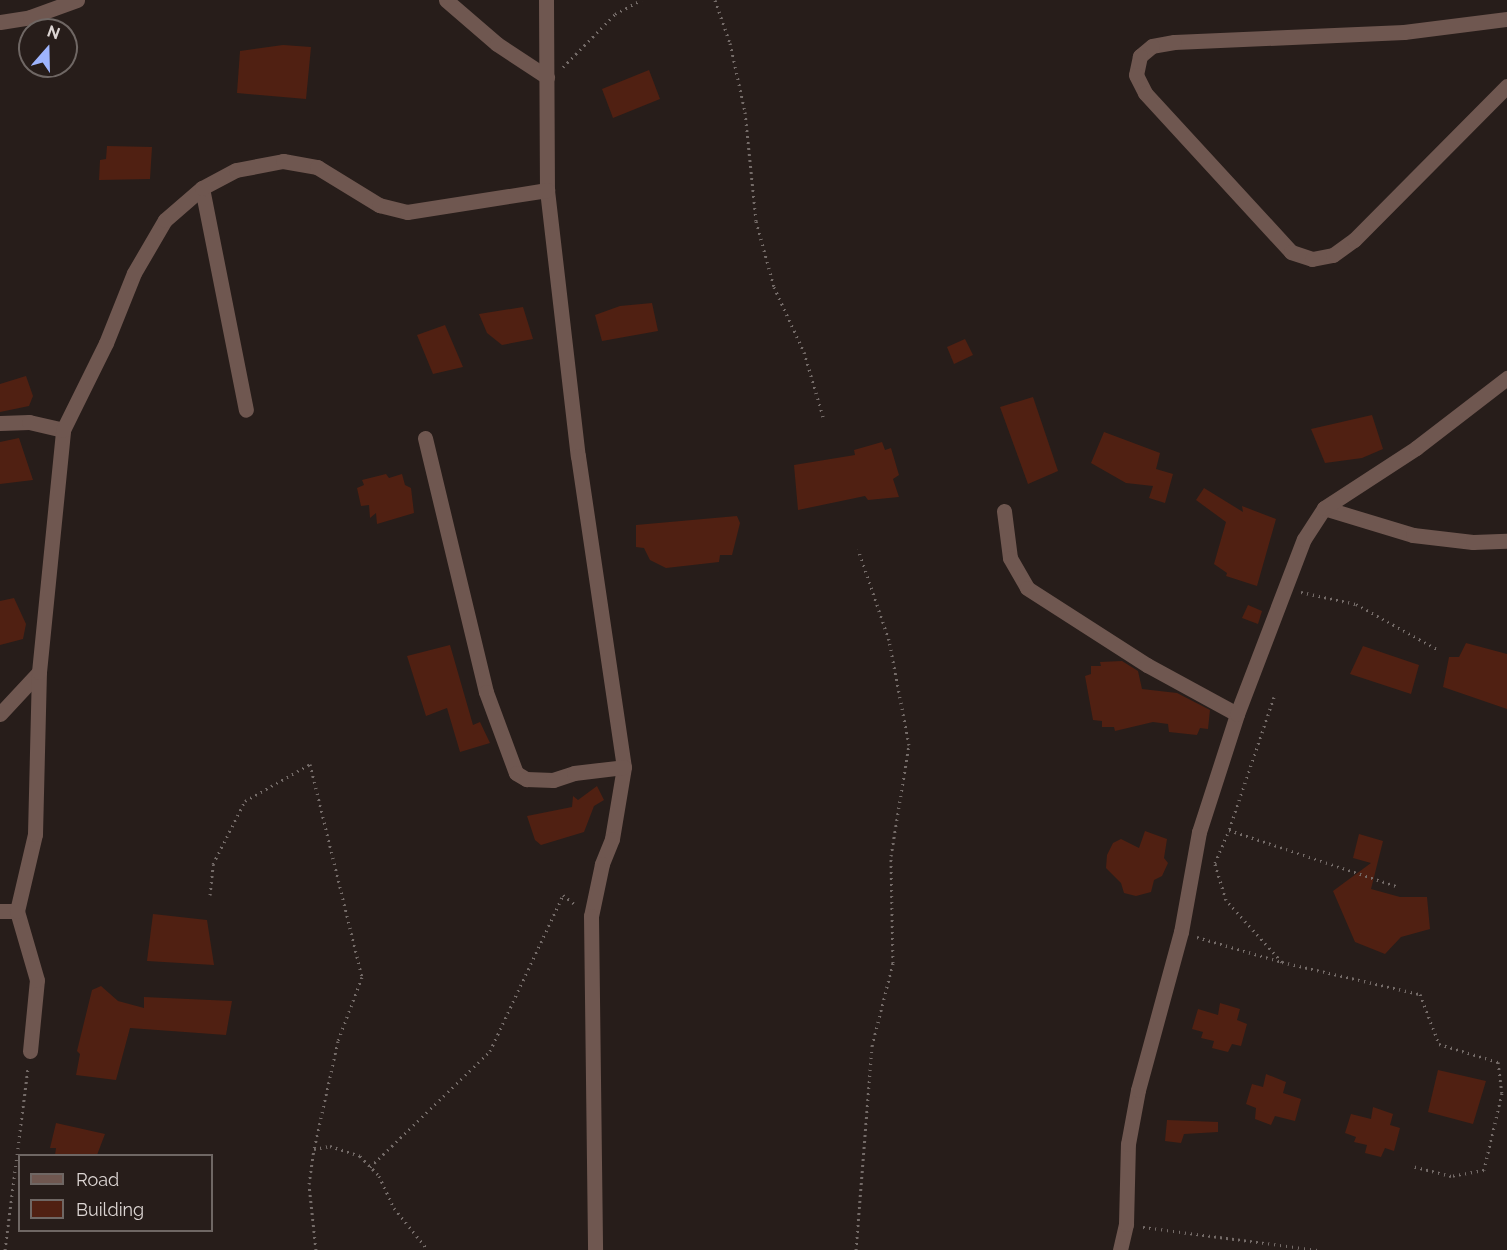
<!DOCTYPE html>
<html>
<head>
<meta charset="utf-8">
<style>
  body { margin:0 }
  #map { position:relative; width:1507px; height:1250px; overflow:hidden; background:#271d1a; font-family:Raleway,sans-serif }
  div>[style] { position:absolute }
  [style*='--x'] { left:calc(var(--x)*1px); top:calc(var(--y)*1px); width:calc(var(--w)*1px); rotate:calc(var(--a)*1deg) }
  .building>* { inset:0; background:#502012 }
  .path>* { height:3px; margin-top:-1.5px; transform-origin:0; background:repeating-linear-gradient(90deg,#746b68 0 1.5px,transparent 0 6px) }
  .minor>* { height:15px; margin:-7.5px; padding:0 7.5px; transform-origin:7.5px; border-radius:7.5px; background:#6f5750 }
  span { translate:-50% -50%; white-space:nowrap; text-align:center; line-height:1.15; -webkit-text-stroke:4.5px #271d1a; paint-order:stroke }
  .legend { position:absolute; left:18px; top:1154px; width:195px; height:78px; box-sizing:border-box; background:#271d1a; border:2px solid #6f6764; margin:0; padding:8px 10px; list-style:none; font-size:18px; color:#dcd5d3 }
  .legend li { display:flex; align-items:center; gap:12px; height:30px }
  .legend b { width:30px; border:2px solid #6f6764 }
  .north { position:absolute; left:18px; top:18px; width:60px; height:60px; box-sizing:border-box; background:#271d1a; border:2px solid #6f6764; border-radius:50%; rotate:20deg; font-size:16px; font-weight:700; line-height:24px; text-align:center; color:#dcd5d3 }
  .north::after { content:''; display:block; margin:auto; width:21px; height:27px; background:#9eb4fd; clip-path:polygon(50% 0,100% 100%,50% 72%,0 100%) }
</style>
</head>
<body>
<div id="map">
  <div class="building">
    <div style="clip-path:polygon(283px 45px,311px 47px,306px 99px,237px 93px,240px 51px)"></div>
    <div style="clip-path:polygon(649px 70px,660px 99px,613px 118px,602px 89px)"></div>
    <div style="clip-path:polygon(107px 146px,152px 147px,150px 179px,99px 180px,100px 160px,106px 159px)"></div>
    <div style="clip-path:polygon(652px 303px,658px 331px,602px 341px,595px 315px,620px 306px)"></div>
    <div style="clip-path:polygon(523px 307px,533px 339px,502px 345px,487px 333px,479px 314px)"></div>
    <div style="clip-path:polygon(445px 325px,463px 367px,433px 374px,417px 335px)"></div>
    <div style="clip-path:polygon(965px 339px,973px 355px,954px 364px,947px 347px)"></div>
    <div style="clip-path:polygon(26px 376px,33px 396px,29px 406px,0 412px,0 384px)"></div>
    <div style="clip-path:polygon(1033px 397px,1058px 471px,1028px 484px,1000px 407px)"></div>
    <div style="clip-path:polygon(1372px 415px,1383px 449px,1362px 458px,1325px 463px,1311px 429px)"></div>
    <div style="clip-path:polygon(1104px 432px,1160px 453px,1156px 469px,1173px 474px,1165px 503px,1149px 498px,1153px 486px,1126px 483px,1091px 463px)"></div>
    <div style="clip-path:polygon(19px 438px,33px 480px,0 484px,0 442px)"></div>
    <div style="clip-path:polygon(882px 442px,885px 450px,891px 448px,899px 475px,893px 479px,899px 497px,868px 500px,865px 496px,798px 510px,794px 465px,855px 455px,854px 450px)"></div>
    <div style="clip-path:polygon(386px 474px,389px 478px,402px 474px,405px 485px,411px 488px,414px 513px,377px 524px,376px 513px,370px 518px,369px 505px,361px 506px,357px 488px,364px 485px,362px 480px)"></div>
    <div style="clip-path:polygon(1204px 488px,1243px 512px,1242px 506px,1276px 519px,1257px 586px,1226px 576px,1227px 573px,1214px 564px,1226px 522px,1196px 500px)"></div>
    <div style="clip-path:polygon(737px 516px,740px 523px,732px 555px,720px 555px,719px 562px,666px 568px,650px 560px,644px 548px,636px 547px,636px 525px)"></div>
    <div style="clip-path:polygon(14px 598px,26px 624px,23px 639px,0 645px,0 601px)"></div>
    <div style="clip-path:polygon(1248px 605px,1262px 611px,1258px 624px,1242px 618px)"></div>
    <div style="clip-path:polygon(1466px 643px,1507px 654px,1507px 709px,1443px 687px,1449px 657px,1459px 657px)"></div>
    <div style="clip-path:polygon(450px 645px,473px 725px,480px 722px,490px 743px,460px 752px,447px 708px,426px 716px,407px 656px)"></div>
    <div style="clip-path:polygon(1363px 646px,1419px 665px,1411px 694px,1350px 674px)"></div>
    <div style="clip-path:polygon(1122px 661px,1138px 671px,1142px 689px,1177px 693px,1210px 710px,1208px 729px,1200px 728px,1197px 735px,1169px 732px,1168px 724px,1153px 722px,1115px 731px,1114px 727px,1102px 727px,1102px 721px,1093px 720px,1085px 676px,1091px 674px,1091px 666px,1101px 666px,1100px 662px)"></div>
    <div style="clip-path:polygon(597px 786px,604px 800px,594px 806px,584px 832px,541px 845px,535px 840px,527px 816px,572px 807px,573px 796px,578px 800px)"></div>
    <div style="clip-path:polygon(1145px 831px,1167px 839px,1164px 858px,1168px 863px,1162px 876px,1154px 880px,1151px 892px,1136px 896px,1124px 893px,1121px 883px,1106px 868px,1107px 855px,1113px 843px,1121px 839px,1139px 848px)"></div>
    <div style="clip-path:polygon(1359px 834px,1383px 841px,1371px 889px,1400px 897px,1427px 897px,1430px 929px,1401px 937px,1385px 954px,1355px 942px,1333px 891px,1371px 863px,1353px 858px)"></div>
    <div style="clip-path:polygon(153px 914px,207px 920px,214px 965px,147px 961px)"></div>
    <div style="clip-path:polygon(101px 986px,118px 1001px,144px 1008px,144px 997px,232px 1001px,226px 1035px,130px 1028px,116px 1080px,76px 1075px,80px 1054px,77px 1051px,92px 990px)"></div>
    <div style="clip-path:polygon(1220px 1003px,1240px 1009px,1237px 1020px,1247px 1024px,1241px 1046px,1232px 1044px,1228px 1052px,1212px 1048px,1214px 1041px,1201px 1038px,1203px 1032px,1192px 1029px,1198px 1009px,1218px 1015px)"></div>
    <div style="clip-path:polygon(1438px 1070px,1486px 1081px,1473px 1124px,1428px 1112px)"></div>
    <div style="clip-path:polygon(1266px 1074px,1286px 1082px,1283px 1093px,1301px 1099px,1295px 1121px,1275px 1116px,1271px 1125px,1255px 1119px,1256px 1108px,1246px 1104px,1252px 1084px,1263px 1087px)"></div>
    <div style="clip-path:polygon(1373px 1107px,1393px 1114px,1390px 1125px,1400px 1128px,1394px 1151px,1385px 1148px,1381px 1157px,1365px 1153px,1367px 1145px,1354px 1142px,1356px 1137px,1345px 1133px,1351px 1114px,1371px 1119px)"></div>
    <div style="clip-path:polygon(1167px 1120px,1218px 1122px,1218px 1132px,1184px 1134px,1181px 1143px,1165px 1141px)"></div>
    <div style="clip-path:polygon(56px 1123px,105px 1134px,97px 1155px,55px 1155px,56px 1148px,50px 1148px)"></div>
  </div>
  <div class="path">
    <div style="--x:715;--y:0;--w:46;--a:70.8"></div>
    <div style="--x:730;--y:43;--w:71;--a:77.7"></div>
    <div style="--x:745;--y:112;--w:110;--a:84.2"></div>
    <div style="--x:756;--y:221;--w:68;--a:74.7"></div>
    <div style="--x:774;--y:287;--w:72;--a:65.2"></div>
    <div style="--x:804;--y:352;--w:71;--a:73.6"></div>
    <div style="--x:563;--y:67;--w:74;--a:-45.5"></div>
    <div style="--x:615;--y:14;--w:30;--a:-28"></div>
    <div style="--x:1301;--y:592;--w:56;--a:12.3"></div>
    <div style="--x:1356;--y:604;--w:93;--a:29.1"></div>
    <div style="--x:1274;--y:697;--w:140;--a:108.7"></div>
    <div style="--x:1229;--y:830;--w:179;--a:18.5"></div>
    <div style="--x:210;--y:895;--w:31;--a:-84"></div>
    <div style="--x:213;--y:864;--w:71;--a:-63.1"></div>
    <div style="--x:245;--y:801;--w:75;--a:-29.6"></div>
    <div style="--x:310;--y:764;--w:219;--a:76.3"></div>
    <div style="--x:362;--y:977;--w:68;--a:110.6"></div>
    <div style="--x:338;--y:1041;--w:111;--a:102.5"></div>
    <div style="--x:1197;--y:937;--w:89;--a:16.4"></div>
    <div style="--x:1282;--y:962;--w:84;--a:-132.1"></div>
    <div style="--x:1226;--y:900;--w:39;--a:-107"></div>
    <div style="--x:1215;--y:863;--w:36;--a:-67"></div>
    <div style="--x:1282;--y:962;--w:142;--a:13.1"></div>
    <div style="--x:1420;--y:994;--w:53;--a:69.2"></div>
    <div style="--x:1439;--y:1044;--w:62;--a:17"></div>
    <div style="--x:1498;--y:1062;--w:31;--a:83"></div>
    <div style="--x:1502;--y:1093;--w:79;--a:103.2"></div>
    <div style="--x:1484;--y:1170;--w:34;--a:170"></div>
    <div style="--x:1451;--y:1176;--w:40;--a:-165.6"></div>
    <div style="--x:370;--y:1167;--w:167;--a:-44"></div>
    <div style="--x:490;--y:1051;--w:172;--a:-64.9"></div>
    <div style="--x:563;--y:895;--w:16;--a:38"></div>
    <div style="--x:1143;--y:1227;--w:176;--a:7.5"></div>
    <div style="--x:5;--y:1250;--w:183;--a:-82.8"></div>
    <div style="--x:316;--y:1250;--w:66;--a:-96.1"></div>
    <div style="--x:309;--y:1184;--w:35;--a:-82"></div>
    <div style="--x:314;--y:1149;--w:16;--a:-11"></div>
    <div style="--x:330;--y:1146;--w:32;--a:18"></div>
    <div style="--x:360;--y:1156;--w:28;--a:46"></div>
    <div style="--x:379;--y:1176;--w:35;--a:65"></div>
    <div style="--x:394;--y:1208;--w:54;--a:51"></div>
    <div style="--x:856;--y:1250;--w:205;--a:-85.5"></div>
    <div style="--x:872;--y:1046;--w:86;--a:-75.8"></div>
    <div style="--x:893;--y:963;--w:107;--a:-91.1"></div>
    <div style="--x:891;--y:856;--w:112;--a:-80.8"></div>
    <div style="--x:909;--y:745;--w:107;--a:-100.8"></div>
    <div style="--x:889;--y:640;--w:96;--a:-108.8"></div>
  </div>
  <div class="minor">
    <div style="--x:446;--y:0;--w:67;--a:40.8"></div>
    <div style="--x:497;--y:44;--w:60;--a:33.4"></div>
    <div style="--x:546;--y:0;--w:190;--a:89.7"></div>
    <div style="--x:547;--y:190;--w:268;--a:83.4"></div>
    <div style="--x:578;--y:456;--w:314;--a:81.6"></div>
    <div style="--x:624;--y:767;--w:73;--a:99.5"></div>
    <div style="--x:612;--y:839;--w:27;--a:112"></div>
    <div style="--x:602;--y:864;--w:53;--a:101.9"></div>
    <div style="--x:591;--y:916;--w:334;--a:89.3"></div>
    <div style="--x:1507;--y:19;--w:104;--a:172.8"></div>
    <div style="--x:1404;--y:32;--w:230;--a:177.5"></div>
    <div style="--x:1174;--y:42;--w:22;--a:170"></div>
    <div style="--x:1152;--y:46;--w:16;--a:140"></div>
    <div style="--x:1140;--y:56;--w:19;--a:102"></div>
    <div style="--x:1136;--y:75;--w:20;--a:63"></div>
    <div style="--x:1145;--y:93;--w:216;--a:47.4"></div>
    <div style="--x:1291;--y:252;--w:22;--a:18"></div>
    <div style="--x:1312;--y:259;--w:21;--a:-11"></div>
    <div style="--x:1333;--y:255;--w:26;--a:-36"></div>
    <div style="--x:1354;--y:240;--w:217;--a:-45.2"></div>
    <div style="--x:0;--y:22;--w:30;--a:-9"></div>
    <div style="--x:30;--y:17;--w:50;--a:-19.9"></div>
    <div style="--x:202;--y:188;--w:226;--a:78.8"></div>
    <div style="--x:0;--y:423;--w:29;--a:-2"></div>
    <div style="--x:29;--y:422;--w:35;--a:13"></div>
    <div style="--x:425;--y:438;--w:261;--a:76.5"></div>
    <div style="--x:486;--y:692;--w:86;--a:69.7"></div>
    <div style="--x:516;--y:773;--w:12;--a:31"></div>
    <div style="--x:526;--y:779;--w:27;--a:2"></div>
    <div style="--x:553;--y:780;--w:22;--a:-18"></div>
    <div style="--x:574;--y:773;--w:50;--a:-6.8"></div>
    <div style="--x:1324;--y:508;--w:93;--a:16.9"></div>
    <div style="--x:1413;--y:535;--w:60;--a:6.7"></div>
    <div style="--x:1473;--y:542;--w:34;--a:-2"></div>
    <div style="--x:1004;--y:511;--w:47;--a:82.7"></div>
    <div style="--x:1010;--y:558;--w:34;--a:60"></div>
    <div style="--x:1027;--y:588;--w:143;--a:32.7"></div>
    <div style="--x:1147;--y:665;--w:102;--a:28.6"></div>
    <div style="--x:0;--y:714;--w:57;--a:-47.1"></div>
    <div style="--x:0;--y:911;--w:17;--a:0"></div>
    <div style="--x:30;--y:1051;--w:71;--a:-84.4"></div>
    <div style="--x:37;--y:980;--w:72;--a:-106.2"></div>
    <div style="--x:17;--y:911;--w:79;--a:-76.8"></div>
    <div style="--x:35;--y:834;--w:162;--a:-88.6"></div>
    <div style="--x:39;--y:672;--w:243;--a:-84.3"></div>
    <div style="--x:63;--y:430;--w:97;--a:-63.7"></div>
    <div style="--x:106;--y:343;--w:75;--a:-68.2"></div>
    <div style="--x:134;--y:273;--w:61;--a:-59.7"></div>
    <div style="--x:165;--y:220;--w:49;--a:-40.9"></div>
    <div style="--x:202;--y:188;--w:38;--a:-28"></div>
    <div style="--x:236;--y:170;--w:48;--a:-10.8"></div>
    <div style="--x:283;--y:161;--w:35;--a:10"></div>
    <div style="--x:317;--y:167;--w:73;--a:31.5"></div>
    <div style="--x:379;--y:205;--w:29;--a:14"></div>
    <div style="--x:407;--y:212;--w:142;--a:-8.9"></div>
    <div style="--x:1120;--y:1250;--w:27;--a:-77"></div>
    <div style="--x:1126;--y:1224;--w:80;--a:-88.6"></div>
    <div style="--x:1128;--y:1144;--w:55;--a:-79.5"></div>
    <div style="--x:1138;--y:1090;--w:164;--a:-74.8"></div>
    <div style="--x:1181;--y:932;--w:102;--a:-79.8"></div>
    <div style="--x:1199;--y:832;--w:124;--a:-72.1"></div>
    <div style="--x:1237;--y:714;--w:187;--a:-69.1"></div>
    <div style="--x:1304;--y:539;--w:37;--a:-57"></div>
    <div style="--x:1324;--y:508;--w:110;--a:-33.1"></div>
    <div style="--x:1416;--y:448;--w:115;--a:-37.6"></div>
  </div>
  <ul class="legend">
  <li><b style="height:8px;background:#6f5750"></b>Road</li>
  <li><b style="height:16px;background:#502012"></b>Building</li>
  </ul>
  <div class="north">N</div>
</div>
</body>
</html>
